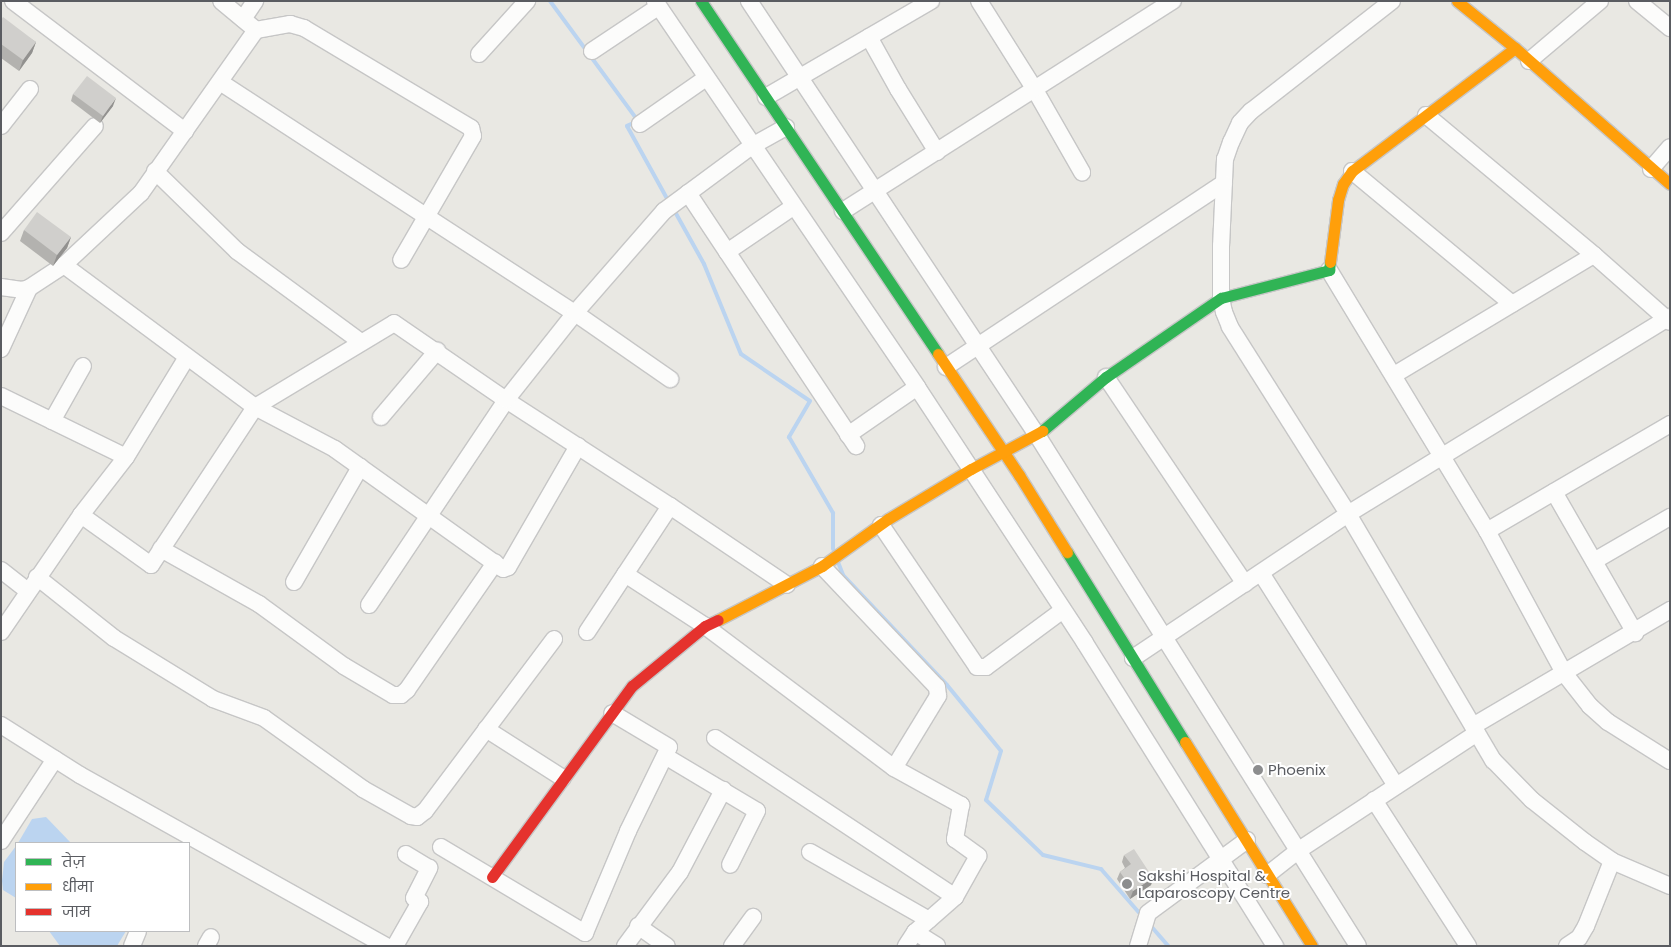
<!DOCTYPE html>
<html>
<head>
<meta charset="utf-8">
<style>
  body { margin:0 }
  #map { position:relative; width:1671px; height:947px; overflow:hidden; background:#e9e8e3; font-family:Poppins,"Noto Sans Devanagari",sans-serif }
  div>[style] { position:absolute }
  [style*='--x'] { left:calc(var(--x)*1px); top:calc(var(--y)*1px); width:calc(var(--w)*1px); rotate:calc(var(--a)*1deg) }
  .water>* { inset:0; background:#bbd4f0 }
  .stream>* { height:4px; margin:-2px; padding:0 2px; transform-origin:2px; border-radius:2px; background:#bbd4f0 }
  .roads { filter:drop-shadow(1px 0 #c6c6c6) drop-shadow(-1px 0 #c6c6c6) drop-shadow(0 1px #c6c6c6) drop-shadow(0 -1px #c6c6c6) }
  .street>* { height:16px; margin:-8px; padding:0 8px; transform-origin:8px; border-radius:8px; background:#fcfcfb }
  .fast>* { height:11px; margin:-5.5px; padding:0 5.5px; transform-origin:5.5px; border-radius:5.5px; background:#30b455 }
  .slow>* { height:11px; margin:-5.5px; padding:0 5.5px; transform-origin:5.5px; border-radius:5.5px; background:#ff9f0a }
  .jam>* { height:11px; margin:-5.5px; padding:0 5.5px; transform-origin:5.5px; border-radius:5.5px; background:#e5322d }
  .wall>* { inset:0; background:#b3b2af }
  .shaded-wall>* { inset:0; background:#92918f }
  .building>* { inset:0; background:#d0cfcc }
  .dots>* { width:14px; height:14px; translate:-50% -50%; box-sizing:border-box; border:2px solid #fff; border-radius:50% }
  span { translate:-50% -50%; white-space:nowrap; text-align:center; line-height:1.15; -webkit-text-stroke:4px #fff; paint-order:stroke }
  .poi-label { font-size:15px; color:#5a5c61 }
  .left { translate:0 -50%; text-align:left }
  .frame { position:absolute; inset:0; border:2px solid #5a5c61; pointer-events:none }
  .legend { position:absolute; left:15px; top:842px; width:175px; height:90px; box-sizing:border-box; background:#fff; border:1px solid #bdbec0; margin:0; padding:6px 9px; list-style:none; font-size:15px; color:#5a5c61 }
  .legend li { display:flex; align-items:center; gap:10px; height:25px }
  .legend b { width:25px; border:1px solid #bdbec0 }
</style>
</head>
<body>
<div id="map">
  <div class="water">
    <div style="clip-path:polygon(46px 817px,71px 843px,18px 843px,32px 819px)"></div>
    <div style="clip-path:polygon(16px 846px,16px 898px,3px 890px,2px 881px,4px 862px)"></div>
    <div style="clip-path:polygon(49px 931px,126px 931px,117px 946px,60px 946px)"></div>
  </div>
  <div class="stream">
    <div style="--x:550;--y:1;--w:149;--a:53.7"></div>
    <div style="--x:638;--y:121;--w:12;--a:156"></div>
    <div style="--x:627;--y:126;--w:87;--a:61.1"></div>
    <div style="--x:674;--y:210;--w:62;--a:60.9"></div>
    <div style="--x:704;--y:264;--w:97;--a:67.7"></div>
    <div style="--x:741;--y:354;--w:83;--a:34.3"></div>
    <div style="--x:810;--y:401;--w:42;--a:120.3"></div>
    <div style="--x:789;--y:437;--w:88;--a:59.9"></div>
    <div style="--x:833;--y:513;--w:36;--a:90"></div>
    <div style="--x:838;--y:562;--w:14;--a:69"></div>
    <div style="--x:843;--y:575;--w:151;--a:46.6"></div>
    <div style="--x:947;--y:685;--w:85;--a:50.7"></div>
    <div style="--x:1001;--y:751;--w:51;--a:107"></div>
    <div style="--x:986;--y:800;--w:79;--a:44"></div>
    <div style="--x:1043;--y:855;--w:60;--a:13.6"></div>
    <div style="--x:1101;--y:869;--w:62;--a:48.9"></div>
    <div style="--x:1150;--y:925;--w:28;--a:49"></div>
  </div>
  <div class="roads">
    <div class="street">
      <div style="--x:13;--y:1;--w:216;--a:37.1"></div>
      <div style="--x:655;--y:1;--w:467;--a:55.8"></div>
      <div style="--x:917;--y:387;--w:306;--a:56.7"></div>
      <div style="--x:1085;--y:643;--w:358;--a:57.9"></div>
      <div style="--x:749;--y:1;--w:521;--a:56.43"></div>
      <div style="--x:1037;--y:435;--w:603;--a:57.86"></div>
      <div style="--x:979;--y:1;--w:105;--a:57.8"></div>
      <div style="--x:1035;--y:90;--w:95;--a:60.2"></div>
      <div style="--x:1392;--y:1;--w:179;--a:142"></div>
      <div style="--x:1251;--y:111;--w:16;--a:133"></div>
      <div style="--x:1240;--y:123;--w:21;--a:115"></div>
      <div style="--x:1231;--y:142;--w:18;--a:109"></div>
      <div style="--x:1225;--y:159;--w:87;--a:92.6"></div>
      <div style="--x:1221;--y:246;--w:52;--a:90"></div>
      <div style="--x:1221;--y:298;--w:14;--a:78"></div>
      <div style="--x:1224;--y:312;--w:16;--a:68"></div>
      <div style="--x:1230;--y:327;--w:221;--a:57.7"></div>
      <div style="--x:1348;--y:514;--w:286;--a:59.5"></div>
      <div style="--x:1493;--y:760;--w:56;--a:45.7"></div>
      <div style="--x:1532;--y:800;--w:68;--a:38.4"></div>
      <div style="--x:1585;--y:842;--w:33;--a:35"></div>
      <div style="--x:1612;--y:861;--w:63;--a:23.3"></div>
      <div style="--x:1637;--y:1;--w:43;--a:39.3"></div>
      <div style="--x:243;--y:19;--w:22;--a:-56"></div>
      <div style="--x:256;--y:30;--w:35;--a:-10"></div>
      <div style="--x:290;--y:24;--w:15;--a:16"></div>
      <div style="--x:304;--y:28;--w:195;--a:30.9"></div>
      <div style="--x:471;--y:128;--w:8;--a:76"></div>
      <div style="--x:473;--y:136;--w:143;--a:120.1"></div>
      <div style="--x:869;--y:37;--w:60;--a:60.9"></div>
      <div style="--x:898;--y:89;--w:74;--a:58.2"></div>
      <div style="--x:592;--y:51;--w:79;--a:-33.7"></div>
      <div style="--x:479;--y:54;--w:72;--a:-47.8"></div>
      <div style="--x:1529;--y:61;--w:93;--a:-40.2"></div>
      <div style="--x:220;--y:82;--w:424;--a:33.1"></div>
      <div style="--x:575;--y:313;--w:116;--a:34.8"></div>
      <div style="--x:766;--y:97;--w:191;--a:-30.2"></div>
      <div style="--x:1426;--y:115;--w:219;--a:39.8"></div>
      <div style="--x:1594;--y:255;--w:101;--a:41.4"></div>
      <div style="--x:640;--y:124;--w:80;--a:-34.9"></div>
      <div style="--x:1;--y:126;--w:47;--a:-51.9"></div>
      <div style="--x:1651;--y:169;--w:29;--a:-49"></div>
      <div style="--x:155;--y:171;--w:115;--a:44.3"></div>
      <div style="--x:237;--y:251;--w:154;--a:36.3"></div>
      <div style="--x:1352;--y:171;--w:208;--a:39.7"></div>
      <div style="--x:688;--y:193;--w:304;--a:56.4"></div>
      <div style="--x:843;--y:211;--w:391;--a:-32.5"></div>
      <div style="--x:1;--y:233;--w:142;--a:-48.7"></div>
      <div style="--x:727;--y:252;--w:80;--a:-34.3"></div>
      <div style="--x:1329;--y:270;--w:305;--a:58.8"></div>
      <div style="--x:1487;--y:531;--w:162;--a:61.5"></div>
      <div style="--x:1564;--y:673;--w:42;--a:51.8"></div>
      <div style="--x:1590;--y:706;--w:24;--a:42"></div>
      <div style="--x:1608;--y:722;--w:73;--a:32.2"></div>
      <div style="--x:1;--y:287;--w:21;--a:8"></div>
      <div style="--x:22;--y:290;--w:7;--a:-16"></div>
      <div style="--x:29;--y:288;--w:42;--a:-33.3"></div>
      <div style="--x:1;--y:349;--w:67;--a:-65.3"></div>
      <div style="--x:946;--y:367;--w:333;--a:-33.5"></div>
      <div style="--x:1394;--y:375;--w:233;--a:-31"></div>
      <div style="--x:1106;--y:377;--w:249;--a:56.1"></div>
      <div style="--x:1;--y:396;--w:139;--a:26"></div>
      <div style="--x:381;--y:417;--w:87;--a:-49.7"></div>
      <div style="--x:52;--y:421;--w:63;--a:-60.6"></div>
      <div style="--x:848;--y:435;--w:84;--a:-34.8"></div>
      <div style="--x:578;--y:446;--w:140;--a:120"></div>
      <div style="--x:508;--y:567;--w:5;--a:158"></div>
      <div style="--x:503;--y:569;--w:206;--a:-144.5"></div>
      <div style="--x:335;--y:449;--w:90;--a:-152.3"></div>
      <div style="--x:255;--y:407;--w:162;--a:-31.1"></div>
      <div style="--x:394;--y:323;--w:136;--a:34.5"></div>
      <div style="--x:506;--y:400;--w:195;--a:32.9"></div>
      <div style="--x:1554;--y:492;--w:163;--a:60.1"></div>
      <div style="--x:81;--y:515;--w:73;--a:-52.2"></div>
      <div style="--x:126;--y:457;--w:117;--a:-58.6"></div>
      <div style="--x:881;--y:525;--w:171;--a:55.9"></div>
      <div style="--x:977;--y:667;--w:9;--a:0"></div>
      <div style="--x:986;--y:667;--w:96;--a:-36.5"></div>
      <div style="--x:1487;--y:531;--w:212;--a:-30.3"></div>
      <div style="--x:161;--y:549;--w:112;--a:29.3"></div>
      <div style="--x:259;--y:604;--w:105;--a:36.1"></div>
      <div style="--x:344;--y:666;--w:57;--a:30.6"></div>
      <div style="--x:393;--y:695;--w:8;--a:0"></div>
      <div style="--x:401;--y:695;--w:8;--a:-40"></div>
      <div style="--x:407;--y:690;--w:155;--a:-55.3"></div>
      <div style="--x:1594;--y:561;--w:88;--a:-30.1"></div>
      <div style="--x:822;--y:566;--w:167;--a:46.5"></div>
      <div style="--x:937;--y:687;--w:9;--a:84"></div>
      <div style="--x:938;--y:696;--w:84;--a:121.4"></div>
      <div style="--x:1;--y:570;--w:34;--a:38"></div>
      <div style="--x:1261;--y:573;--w:252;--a:57.6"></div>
      <div style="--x:625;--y:574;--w:95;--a:33"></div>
      <div style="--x:705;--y:626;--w:236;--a:36.9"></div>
      <div style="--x:894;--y:768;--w:77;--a:28.9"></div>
      <div style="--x:961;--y:805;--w:35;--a:100"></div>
      <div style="--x:955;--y:839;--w:29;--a:36"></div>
      <div style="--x:978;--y:856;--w:47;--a:119.3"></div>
      <div style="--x:955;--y:897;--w:53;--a:138.8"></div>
      <div style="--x:915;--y:932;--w:17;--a:123"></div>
      <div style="--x:37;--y:577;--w:98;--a:38.4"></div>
      <div style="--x:114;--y:638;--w:116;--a:31.6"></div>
      <div style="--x:213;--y:699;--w:54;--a:20.4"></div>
      <div style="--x:264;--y:718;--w:122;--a:35.6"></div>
      <div style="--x:363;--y:789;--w:55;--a:29.4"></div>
      <div style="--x:411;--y:816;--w:6;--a:9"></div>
      <div style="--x:417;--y:817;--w:10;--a:-37"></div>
      <div style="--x:425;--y:811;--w:215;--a:-53.1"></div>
      <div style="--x:294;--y:582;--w:133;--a:-60.1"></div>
      <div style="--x:369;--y:605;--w:247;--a:-56.2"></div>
      <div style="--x:506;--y:400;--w:111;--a:-51.6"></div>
      <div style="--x:575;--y:313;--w:135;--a:-48.9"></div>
      <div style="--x:664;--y:211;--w:109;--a:-36.5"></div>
      <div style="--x:752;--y:146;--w:39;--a:-29"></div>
      <div style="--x:1;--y:632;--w:142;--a:-55.6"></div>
      <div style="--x:81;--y:515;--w:86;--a:35.5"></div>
      <div style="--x:151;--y:565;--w:189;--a:-56.6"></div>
      <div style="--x:255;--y:407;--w:238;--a:-143.4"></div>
      <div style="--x:64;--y:265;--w:105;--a:-43.1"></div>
      <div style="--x:141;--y:193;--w:199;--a:-54.8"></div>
      <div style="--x:256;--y:30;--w:45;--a:-140.4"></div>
      <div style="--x:587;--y:632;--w:151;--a:-56.6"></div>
      <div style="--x:670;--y:506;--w:141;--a:34"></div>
      <div style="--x:1133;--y:658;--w:259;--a:-33.8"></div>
      <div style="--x:1348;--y:514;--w:377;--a:-31.5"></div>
      <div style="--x:1;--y:725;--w:93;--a:32.3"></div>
      <div style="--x:80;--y:775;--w:351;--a:29.2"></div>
      <div style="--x:1473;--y:726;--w:229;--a:-30.5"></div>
      <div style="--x:486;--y:729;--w:91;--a:32.5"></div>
      <div style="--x:715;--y:738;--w:288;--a:33.5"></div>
      <div style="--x:665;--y:756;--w:107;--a:30.9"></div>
      <div style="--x:757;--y:811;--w:60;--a:116.6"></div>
      <div style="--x:1374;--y:800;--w:174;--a:57.2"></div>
      <div style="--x:1;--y:841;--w:98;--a:-56.6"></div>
      <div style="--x:441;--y:847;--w:168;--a:30.8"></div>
      <div style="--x:585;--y:933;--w:111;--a:-67.1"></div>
      <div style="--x:628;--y:831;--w:93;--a:-64"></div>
      <div style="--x:669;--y:747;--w:66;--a:-149.2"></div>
      <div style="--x:810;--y:852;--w:137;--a:29.7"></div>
      <div style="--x:1267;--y:875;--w:41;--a:-38"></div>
      <div style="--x:1299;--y:850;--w:213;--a:-33.3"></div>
      <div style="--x:638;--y:926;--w:35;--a:35"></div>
      <div style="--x:915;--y:932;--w:26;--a:32"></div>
      <div style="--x:132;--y:946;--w:16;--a:-68"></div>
      <div style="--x:206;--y:946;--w:10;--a:-61"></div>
      <div style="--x:395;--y:946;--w:51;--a:-60.4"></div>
      <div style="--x:420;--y:902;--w:7;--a:-146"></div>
      <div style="--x:414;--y:898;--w:34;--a:-63"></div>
      <div style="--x:429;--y:868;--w:27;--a:-149"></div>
      <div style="--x:625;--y:946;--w:92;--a:-53.4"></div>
      <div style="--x:680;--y:872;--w:93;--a:-62.3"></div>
      <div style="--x:732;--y:946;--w:36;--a:-54"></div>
      <div style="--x:1138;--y:946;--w:34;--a:-73"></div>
      <div style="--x:1148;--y:913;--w:123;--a:-36.4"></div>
      <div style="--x:1567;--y:946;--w:14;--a:-34"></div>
      <div style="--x:1579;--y:938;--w:14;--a:-60"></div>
      <div style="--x:1586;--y:926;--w:70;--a:-68.2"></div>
    </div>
    <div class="fast">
      <div style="--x:701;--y:1;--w:425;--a:56.1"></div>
      <div style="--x:1042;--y:431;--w:84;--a:-40.2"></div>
      <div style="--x:1106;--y:377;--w:140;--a:-34.5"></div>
      <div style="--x:1221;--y:298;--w:112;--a:-14.5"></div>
      <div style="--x:1329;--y:270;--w:8;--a:-83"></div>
      <div style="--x:1067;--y:552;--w:224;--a:58.2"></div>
    </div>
    <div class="slow">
      <div style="--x:1457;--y:1;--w:75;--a:39"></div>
      <div style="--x:1515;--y:48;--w:206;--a:41.3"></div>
      <div style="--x:1330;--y:262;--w:63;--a:-82.6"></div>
      <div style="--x:1338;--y:200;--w:17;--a:-73"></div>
      <div style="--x:1343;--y:184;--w:16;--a:-55"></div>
      <div style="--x:1352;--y:171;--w:204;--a:-37"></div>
      <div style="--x:938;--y:354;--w:146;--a:56.2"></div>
      <div style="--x:1019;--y:475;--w:91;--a:58.1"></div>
      <div style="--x:718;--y:620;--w:117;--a:-27.4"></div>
      <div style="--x:822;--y:566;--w:81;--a:-35.5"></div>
      <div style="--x:888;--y:519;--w:97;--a:-31.1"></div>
      <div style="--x:971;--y:469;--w:81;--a:-28.2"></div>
      <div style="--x:1185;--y:742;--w:240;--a:58.1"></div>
    </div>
    <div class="jam">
      <div style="--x:492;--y:877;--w:237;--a:-53.8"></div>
      <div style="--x:632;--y:686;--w:94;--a:-39.4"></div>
      <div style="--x:705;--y:626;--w:14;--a:-25"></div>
    </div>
  </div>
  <div class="wall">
    <div style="clip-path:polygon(1px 20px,36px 42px,32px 53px,19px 71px,1px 58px)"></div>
    <div style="clip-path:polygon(73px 94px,113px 106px,100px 123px,71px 101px)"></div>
    <div style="clip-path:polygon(24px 230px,71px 237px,67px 248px,53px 266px,20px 241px)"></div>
    <div style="clip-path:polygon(1124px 855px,1153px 878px,1151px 885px,1130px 899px,1117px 879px,1120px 872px,1125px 868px,1122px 862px)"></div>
  </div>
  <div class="shaded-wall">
    <div style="clip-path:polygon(36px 42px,32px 53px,19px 71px,23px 60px)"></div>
    <div style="clip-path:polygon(116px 98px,113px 106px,100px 123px,103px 116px)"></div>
    <div style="clip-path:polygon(71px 237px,67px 248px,53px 266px,57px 255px)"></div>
    <div style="clip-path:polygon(1153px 878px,1151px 885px,1130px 899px,1133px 891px)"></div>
  </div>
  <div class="building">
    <div style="clip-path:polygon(3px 17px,36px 42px,23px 60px,1px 44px,1px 20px)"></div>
    <div style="clip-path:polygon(87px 76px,116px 98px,103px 116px,73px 94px)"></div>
    <div style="clip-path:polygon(37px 212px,71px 237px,57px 255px,24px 230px)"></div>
    <div style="clip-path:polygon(1134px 849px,1153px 878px,1133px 891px,1120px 872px,1131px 864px,1124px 855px)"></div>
  </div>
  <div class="dots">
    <div style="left:1258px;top:770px;background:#8c8d8e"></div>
    <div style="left:1127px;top:884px;background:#8c8d8e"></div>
  </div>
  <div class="poi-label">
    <span class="left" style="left:1268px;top:770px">Phoenix</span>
    <span class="left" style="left:1138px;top:884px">Sakshi Hospital &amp;<br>Laparoscopy Centre</span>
  </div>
  <div class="frame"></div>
  <ul class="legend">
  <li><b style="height:6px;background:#30b455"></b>तेज़</li>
  <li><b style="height:6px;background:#ff9f0a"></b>धीमा</li>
  <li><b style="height:6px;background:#e5322d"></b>जाम</li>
  </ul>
</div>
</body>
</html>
